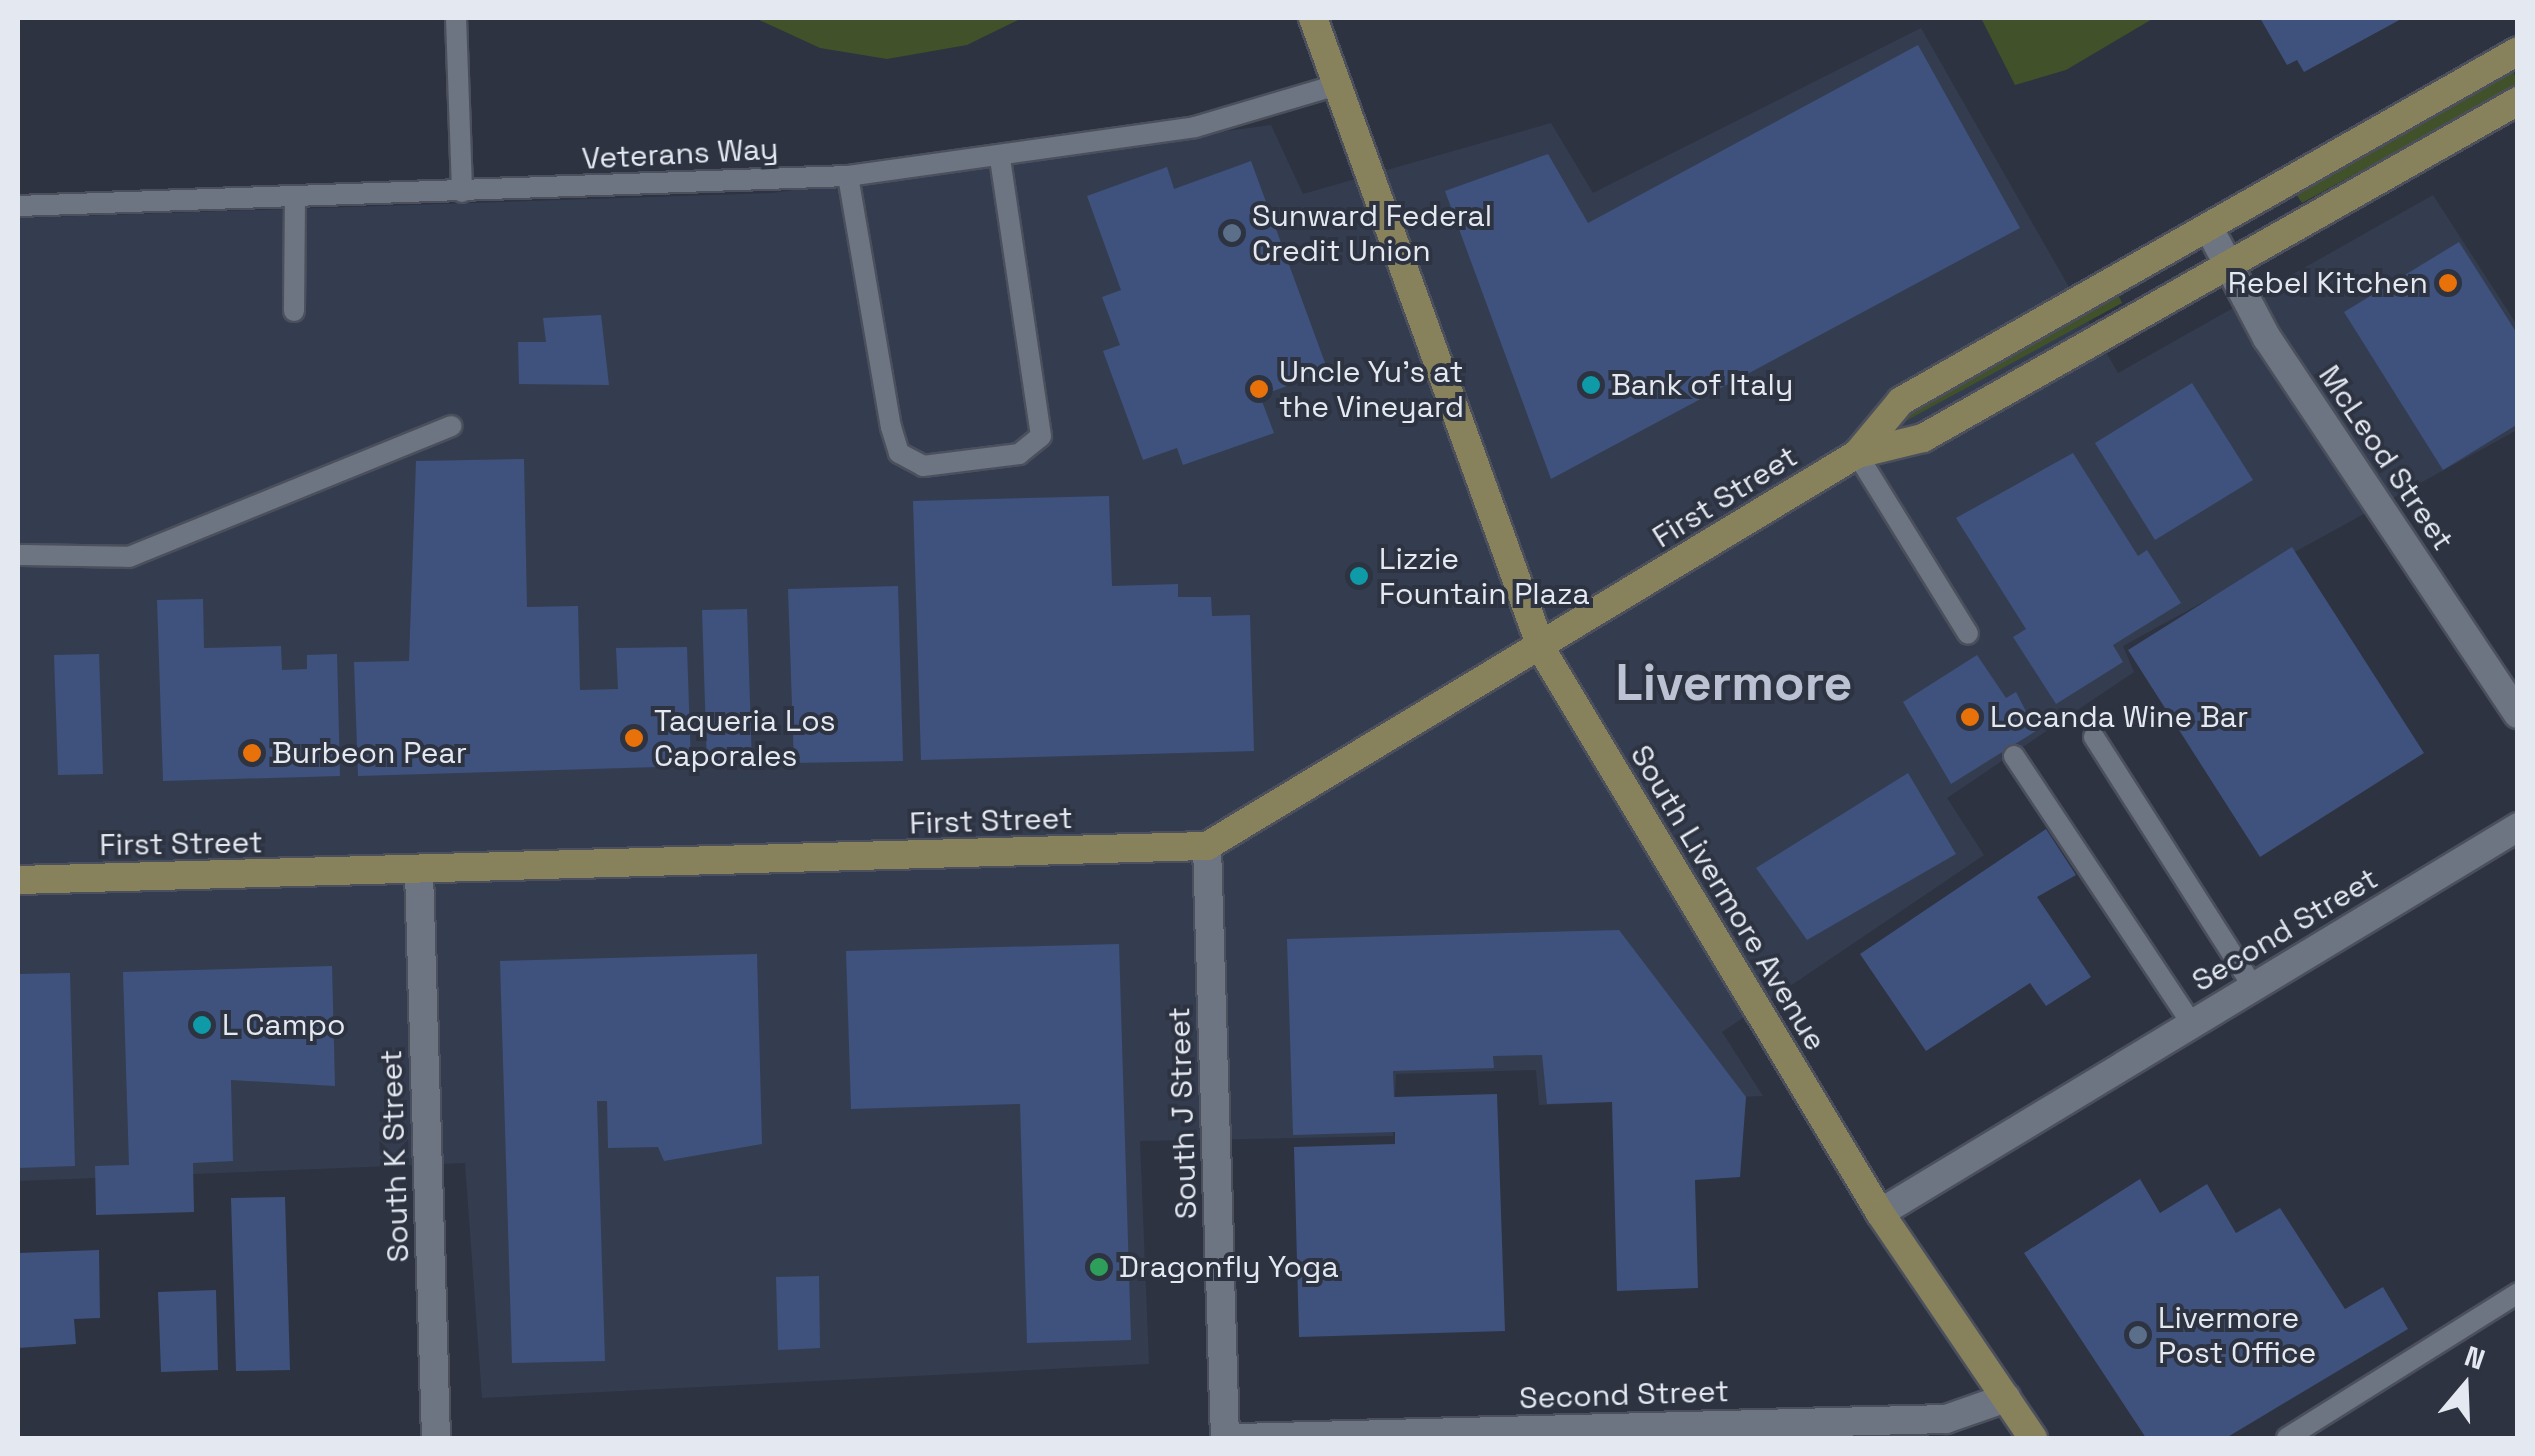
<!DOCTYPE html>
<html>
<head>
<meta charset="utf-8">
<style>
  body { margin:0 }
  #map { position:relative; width:2535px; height:1456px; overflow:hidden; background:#2d3340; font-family:"Space Grotesk",sans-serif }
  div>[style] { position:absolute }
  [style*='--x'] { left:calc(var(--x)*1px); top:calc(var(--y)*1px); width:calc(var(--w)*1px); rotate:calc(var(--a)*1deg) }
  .built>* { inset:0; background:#343d50 }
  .green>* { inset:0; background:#415129 }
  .building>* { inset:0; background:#3e527d }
  .roads { filter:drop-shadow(2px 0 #4b505c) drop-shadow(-2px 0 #4b505c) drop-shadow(0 2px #4b505c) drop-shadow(0 -2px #4b505c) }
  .service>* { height:20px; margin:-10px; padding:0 10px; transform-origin:10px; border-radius:10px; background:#6d7583 }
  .minor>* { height:28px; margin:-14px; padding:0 14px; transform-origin:14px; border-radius:14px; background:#6d7583 }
  .secondary>* { height:28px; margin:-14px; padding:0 14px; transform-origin:14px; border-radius:14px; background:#87825c }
  .dots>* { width:28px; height:28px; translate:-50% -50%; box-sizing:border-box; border:5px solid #2d3340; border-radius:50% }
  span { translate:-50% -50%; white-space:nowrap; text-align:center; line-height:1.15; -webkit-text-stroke:8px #2d3340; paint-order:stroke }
  .street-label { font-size:30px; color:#e4e8f1 }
  .poi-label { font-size:30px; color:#e4e8f1 }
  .left { translate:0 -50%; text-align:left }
  .right { translate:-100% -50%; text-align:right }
  .town-label { font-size:50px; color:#bac2d3; font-weight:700 }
  .frame { position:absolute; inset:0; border:20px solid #e4e8f1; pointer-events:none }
  .north { position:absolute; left:2415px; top:1336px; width:100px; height:100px; -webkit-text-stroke:8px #2d3340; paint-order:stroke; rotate:19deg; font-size:28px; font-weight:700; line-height:40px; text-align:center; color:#e4e8f1 }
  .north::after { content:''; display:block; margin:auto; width:35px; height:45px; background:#e4e8f1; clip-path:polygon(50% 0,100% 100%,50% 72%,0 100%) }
</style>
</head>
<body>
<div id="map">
  <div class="built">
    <div style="clip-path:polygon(1921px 28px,2118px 373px,2433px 195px,2517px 325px,2517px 430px,2123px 646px,2134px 672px,1947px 798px,1984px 855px,1722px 1032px,1763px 1096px,1539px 1105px,1536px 1070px,1396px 1074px,1393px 1136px,1140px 1141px,1149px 1364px,482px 1398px,465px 1163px,18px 1181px,18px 218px,772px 193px,1271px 125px,1303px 194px,1551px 123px,1593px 193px)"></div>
  </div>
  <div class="green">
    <div style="clip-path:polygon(1022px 18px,967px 45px,887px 59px,820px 48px,757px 19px)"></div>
    <div style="clip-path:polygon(1981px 18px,2154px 18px,2066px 70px,2015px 85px)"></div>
    <div style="clip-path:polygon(2514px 72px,2517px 86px,2302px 203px,2296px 194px)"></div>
    <div style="clip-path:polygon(2117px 292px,2122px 303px,1902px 423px,1900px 415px)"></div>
  </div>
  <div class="building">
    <div style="clip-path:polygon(2260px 18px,2403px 18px,2304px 72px,2297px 60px,2287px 65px)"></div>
    <div style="clip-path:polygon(1918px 45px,2020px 228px,1551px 479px,1445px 191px,1548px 154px,1588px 223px)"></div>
    <div style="clip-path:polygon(1251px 161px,1328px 371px,1260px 396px,1274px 433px,1183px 465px,1177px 448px,1143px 460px,1103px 351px,1120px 345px,1102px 297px,1121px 290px,1087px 196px,1167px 167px,1174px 189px)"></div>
    <div style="clip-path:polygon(2459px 242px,2518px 335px,2518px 424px,2443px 470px,2344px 312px)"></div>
    <div style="clip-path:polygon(601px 315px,609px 385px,519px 384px,518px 342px,546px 342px,543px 318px)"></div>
    <div style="clip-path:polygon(2192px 383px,2253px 480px,2155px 540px,2095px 443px)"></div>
    <div style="clip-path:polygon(2073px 453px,2138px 556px,2147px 550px,2181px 603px,2113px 645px,2123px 662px,2056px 704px,2013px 637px,2026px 629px,1956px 518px)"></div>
    <div style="clip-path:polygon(524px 459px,527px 607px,578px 606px,580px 690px,618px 689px,616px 648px,687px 647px,691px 766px,358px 776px,354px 662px,409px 661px,416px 461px)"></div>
    <div style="clip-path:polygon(1109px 496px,1112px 586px,1178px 584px,1178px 597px,1211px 597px,1212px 616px,1250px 615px,1254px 751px,921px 760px,913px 501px)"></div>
    <div style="clip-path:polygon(2292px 547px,2424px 753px,2260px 857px,2128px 650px)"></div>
    <div style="clip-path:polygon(898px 586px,903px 761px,794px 763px,788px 589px)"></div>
    <div style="clip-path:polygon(203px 599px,204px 648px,281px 646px,282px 670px,307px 669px,307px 655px,337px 654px,340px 776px,163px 781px,157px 600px)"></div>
    <div style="clip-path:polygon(747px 609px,752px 765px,707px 766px,702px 610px)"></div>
    <div style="clip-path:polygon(99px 654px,103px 774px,58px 775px,54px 655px)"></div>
    <div style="clip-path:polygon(1977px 655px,2006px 698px,2016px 692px,2036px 731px,1951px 784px,1903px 702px)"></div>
    <div style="clip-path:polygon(1908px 773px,1956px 854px,1807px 940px,1756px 868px)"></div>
    <div style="clip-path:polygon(2046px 829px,2076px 875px,2037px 897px,2091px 977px,2046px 1006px,2030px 983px,1926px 1051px,1860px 954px)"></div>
    <div style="clip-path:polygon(1619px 930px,1746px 1097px,1740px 1177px,1695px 1180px,1698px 1288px,1617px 1291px,1612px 1102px,1547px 1104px,1542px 1055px,1493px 1056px,1494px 1068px,1393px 1071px,1394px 1097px,1497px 1094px,1505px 1331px,1299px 1337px,1294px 1147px,1395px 1144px,1395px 1132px,1293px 1135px,1287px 939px)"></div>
    <div style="clip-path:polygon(1119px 944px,1131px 1340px,1027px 1343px,1020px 1104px,851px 1109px,846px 951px)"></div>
    <div style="clip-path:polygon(757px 954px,762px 1144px,664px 1161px,658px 1147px,608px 1148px,607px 1101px,597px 1101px,605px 1361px,512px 1363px,500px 961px)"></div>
    <div style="clip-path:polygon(332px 966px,335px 1086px,231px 1080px,233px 1161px,193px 1163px,194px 1212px,96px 1215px,95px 1166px,129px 1165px,123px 972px)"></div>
    <div style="clip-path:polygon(70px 973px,75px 1166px,18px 1168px,18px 974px)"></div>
    <div style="clip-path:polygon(2140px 1179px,2160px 1213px,2207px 1184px,2236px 1233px,2280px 1208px,2345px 1309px,2383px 1287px,2408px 1329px,2226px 1438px,2146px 1438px,2024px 1253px)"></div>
    <div style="clip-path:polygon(285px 1197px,290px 1370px,236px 1371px,231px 1198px)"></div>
    <div style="clip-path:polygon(99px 1250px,100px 1318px,74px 1319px,76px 1344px,18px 1348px,18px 1253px)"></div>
    <div style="clip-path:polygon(819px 1276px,820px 1348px,778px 1350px,776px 1277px)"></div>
    <div style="clip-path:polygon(216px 1290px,218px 1370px,161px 1372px,158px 1292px)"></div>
  </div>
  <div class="roads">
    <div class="service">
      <div style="--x:456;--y:18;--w:174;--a:88"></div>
      <div style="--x:848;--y:176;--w:255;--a:80.3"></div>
      <div style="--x:891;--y:427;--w:27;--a:73"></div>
      <div style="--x:899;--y:453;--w:27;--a:28"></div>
      <div style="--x:923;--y:466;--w:97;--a:-7.1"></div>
      <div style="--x:1019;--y:454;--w:28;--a:-39"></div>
      <div style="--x:1041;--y:436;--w:281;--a:-98.4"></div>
      <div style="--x:18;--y:206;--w:831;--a:-2.07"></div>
      <div style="--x:848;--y:176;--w:350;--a:-8"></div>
      <div style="--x:1195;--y:127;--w:148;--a:-16.5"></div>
      <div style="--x:294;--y:311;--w:108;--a:-89.5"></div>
      <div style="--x:1857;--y:454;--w:211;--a:58.3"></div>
      <div style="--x:18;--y:555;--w:111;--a:1"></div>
      <div style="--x:129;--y:557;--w:348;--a:-22.1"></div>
      <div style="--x:2094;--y:737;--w:296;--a:57.5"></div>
      <div style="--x:2014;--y:756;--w:322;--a:56.4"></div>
      <div style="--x:2287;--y:1438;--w:273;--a:-32.1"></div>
    </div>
    <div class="minor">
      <div style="--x:2211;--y:232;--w:120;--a:62.2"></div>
      <div style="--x:2267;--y:338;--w:452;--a:56.3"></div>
      <div style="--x:1207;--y:846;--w:592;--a:88.26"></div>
      <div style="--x:419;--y:872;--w:566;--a:88.28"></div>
      <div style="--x:1880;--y:1213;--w:746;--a:-31.17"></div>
      <div style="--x:1239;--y:1438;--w:707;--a:-1.54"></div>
      <div style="--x:1946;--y:1419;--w:64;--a:-19.3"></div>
    </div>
    <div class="secondary">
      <div style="--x:1313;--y:18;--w:672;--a:70.08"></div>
      <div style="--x:1542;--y:650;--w:657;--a:59.02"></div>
      <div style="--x:1880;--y:1213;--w:272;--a:55.8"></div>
      <div style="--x:1857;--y:454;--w:69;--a:-50.3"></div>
      <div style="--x:1901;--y:401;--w:709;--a:-29.56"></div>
      <div style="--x:18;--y:880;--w:1189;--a:-1.64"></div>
      <div style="--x:1207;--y:846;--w:759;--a:-31.09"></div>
      <div style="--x:1857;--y:454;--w:68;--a:-13.6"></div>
      <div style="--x:1923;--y:438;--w:684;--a:-29.53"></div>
    </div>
  </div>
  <div class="dots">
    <div style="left:1232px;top:233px;background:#5c6f8a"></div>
    <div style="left:2448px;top:283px;background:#e8710a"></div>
    <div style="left:1591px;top:385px;background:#0f9aa8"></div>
    <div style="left:1259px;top:389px;background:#e8710a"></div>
    <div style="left:1359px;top:576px;background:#0f9aa8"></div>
    <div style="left:1970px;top:717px;background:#e8710a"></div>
    <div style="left:634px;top:738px;background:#e8710a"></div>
    <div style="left:252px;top:753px;background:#e8710a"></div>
    <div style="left:202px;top:1025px;background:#0f9aa8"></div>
    <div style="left:1099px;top:1267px;background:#2e9e5b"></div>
    <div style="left:2138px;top:1335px;background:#5c6f8a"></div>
  </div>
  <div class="street-label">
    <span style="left:680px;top:154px;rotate:-3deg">Veterans Way</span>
    <span style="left:2386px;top:458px;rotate:56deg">McLeod Street</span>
    <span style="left:1725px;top:497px;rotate:-32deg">First Street</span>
    <span style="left:991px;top:821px;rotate:-2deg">First Street</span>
    <span style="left:181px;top:844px;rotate:-1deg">First Street</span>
    <span style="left:1728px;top:898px;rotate:59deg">South Livermore Avenue</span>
    <span style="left:2285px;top:930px;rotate:-31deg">Second Street</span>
    <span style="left:1183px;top:1113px;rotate:-92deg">South J Street</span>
    <span style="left:395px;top:1156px;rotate:-92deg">South K Street</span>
    <span style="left:1624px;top:1395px;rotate:-2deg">Second Street</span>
  </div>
  <div class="poi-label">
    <span class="left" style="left:1252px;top:233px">Sunward Federal<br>Credit Union</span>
    <span class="right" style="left:2428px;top:283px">Rebel Kitchen</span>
    <span class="left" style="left:1279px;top:389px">Uncle Yu's at<br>the Vineyard</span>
    <span class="left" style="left:1611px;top:385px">Bank of Italy</span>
    <span class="left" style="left:1379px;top:576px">Lizzie<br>Fountain Plaza</span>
    <span class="left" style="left:1990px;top:717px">Locanda Wine Bar</span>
    <span class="left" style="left:654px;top:738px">Taqueria Los<br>Caporales</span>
    <span class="left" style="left:272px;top:753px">Burbeon Pear</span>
    <span class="left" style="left:222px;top:1025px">L Campo</span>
    <span class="left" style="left:1119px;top:1267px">Dragonfly Yoga</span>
    <span class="left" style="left:2158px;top:1335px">Livermore<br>Post Office</span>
  </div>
  <div class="town-label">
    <span style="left:1734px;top:684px">Livermore</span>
  </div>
  <div class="frame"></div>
  <div class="north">N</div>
</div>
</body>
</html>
